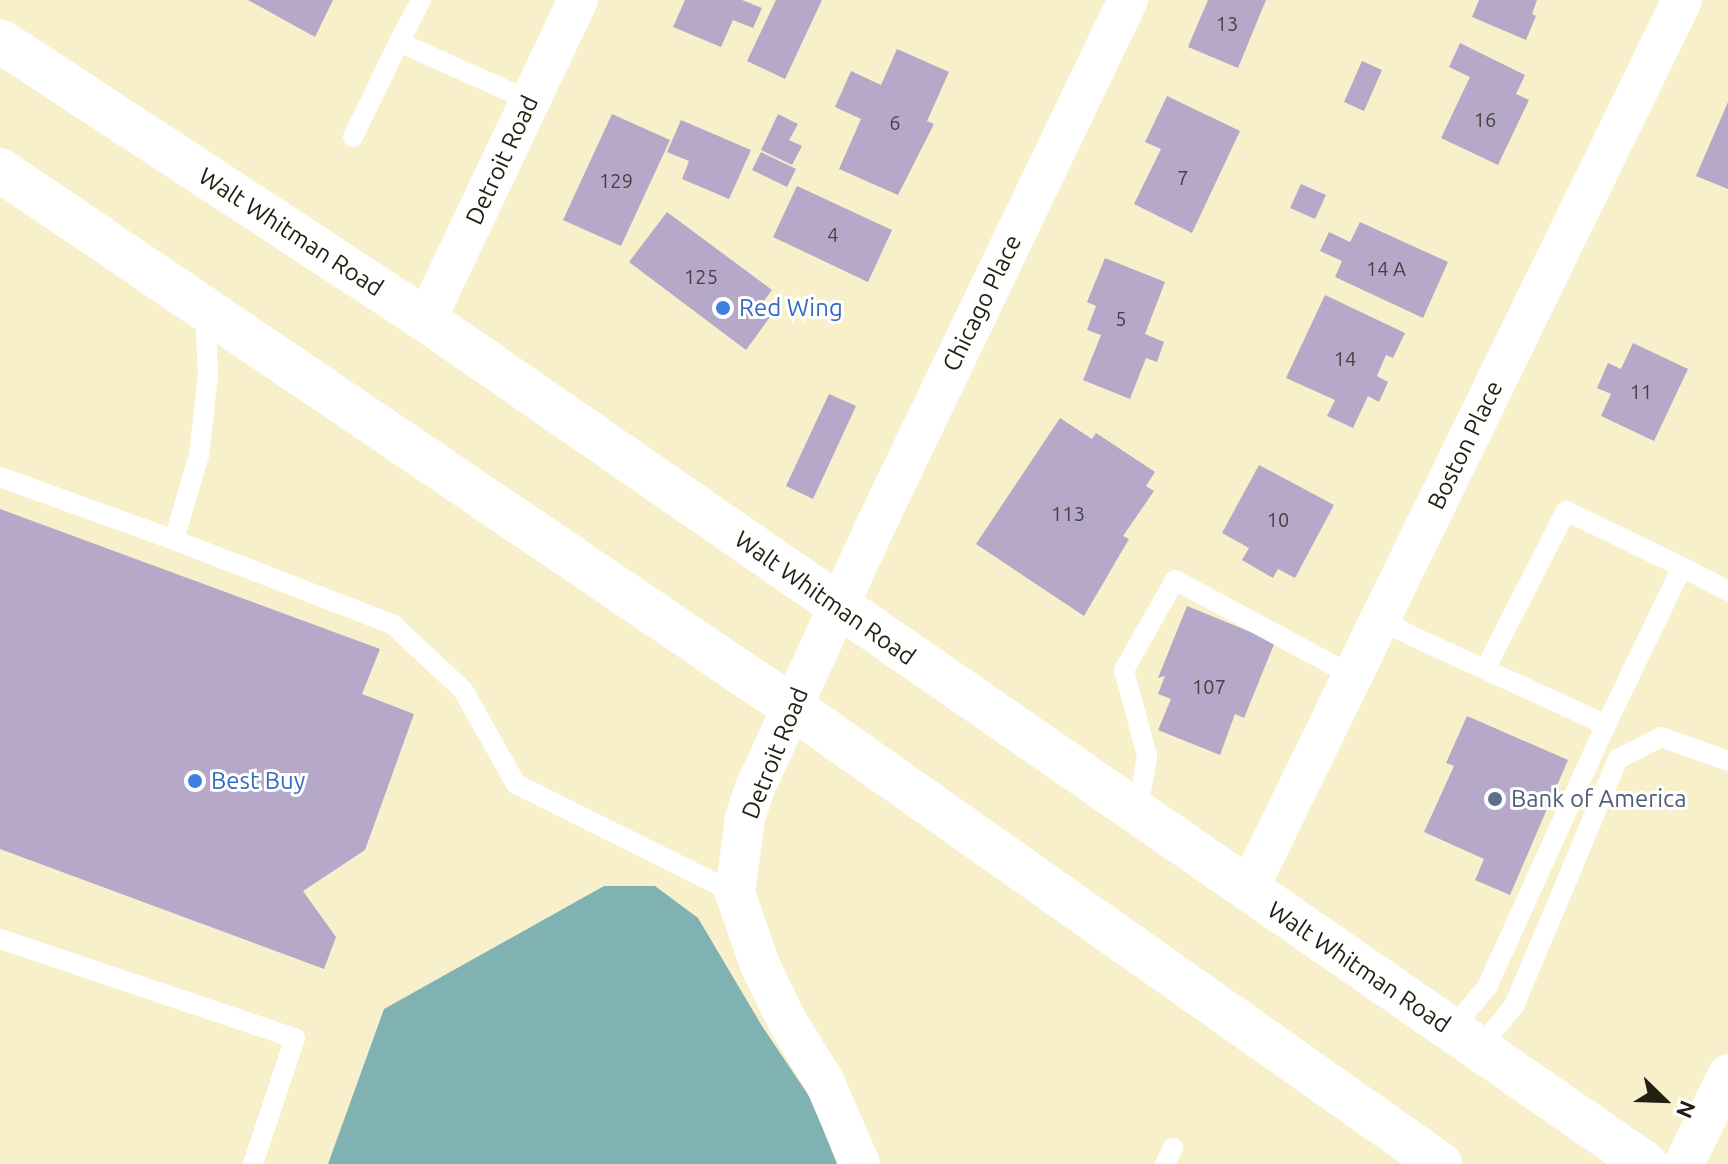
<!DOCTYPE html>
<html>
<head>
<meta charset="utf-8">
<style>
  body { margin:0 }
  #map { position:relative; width:1728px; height:1164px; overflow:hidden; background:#f8f0cb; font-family:Ubuntu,sans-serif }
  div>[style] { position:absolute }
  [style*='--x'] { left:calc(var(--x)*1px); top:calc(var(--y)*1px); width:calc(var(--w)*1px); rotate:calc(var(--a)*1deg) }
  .water>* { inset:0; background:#81b2b3 }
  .building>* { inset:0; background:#b5a8c9 }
  .lane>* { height:20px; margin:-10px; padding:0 10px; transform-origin:10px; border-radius:10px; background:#fff }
  .street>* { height:40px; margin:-20px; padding:0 20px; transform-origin:20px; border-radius:20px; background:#fff }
  .primary>* { height:44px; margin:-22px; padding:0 22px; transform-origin:22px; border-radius:22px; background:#fff }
  .dots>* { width:22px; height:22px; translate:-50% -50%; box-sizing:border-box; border:4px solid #fff; border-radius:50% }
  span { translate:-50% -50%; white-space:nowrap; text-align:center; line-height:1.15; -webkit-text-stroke:6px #fff; paint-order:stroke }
  .number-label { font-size:20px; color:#484140 }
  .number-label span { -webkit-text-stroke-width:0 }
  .street-label { font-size:24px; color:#231f12 }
  .shop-label { font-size:24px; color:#366cbe }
  .left { translate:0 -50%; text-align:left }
  .service-label { font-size:24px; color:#4e5e75 }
  .north { position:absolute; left:1624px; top:1060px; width:80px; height:80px; -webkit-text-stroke:6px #fff; paint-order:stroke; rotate:113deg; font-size:22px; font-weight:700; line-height:32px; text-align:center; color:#231f12 }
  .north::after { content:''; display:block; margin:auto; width:28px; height:36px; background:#231f12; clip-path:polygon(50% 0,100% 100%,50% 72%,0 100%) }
</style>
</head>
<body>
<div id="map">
  <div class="water">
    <div style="clip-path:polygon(604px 886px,655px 886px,698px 918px,762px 1026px,811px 1099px,837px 1164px,328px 1164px,384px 1009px)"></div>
  </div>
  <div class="building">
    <div style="clip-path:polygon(248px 0,333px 0,315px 37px)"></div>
    <div style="clip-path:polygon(685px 0,742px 0,762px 8px,753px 28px,733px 20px,721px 47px,673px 27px)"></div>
    <div style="clip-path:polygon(776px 0,822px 0,785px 79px,747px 61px)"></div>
    <div style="clip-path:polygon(1208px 0,1266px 0,1238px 68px,1188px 47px)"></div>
    <div style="clip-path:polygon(1479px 0,1537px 0,1532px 14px,1536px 16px,1526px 40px,1472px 17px)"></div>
    <div style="clip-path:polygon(1460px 43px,1525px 75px,1516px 94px,1529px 100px,1498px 165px,1441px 138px,1470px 77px,1449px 67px)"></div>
    <div style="clip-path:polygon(897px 49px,949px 72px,927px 121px,934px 124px,898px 195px,839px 169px,861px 119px,835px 107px,851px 71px,881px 85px)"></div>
    <div style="clip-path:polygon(1362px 61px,1382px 70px,1364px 111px,1344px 102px)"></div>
    <div style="clip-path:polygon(1167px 96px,1240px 131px,1192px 233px,1134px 204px,1161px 149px,1145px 142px)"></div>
    <div style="clip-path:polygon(1728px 102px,1728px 189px,1696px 176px)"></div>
    <div style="clip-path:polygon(612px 114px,670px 140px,621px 246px,563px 220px)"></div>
    <div style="clip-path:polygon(778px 114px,798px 124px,789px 140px,802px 146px,792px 165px,761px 150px)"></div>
    <div style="clip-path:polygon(681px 120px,751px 150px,729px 199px,682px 179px,689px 161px,667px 152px)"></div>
    <div style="clip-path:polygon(761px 152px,796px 169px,787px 187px,752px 170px)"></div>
    <div style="clip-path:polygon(1301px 184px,1326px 195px,1315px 219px,1290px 208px)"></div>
    <div style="clip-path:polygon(797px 186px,892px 230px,868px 282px,773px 237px)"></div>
    <div style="clip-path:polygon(667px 212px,772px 290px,759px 308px,770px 317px,746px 350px,629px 262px)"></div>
    <div style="clip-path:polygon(1360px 222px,1448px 262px,1423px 318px,1335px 277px,1342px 261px,1320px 251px,1329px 232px,1350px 242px)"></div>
    <div style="clip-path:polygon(1105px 258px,1165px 282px,1145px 334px,1164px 342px,1157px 362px,1146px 358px,1130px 399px,1083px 380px,1101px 335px,1087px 330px,1096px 306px,1087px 302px)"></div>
    <div style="clip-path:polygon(1325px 295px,1405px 333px,1393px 358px,1386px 355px,1377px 376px,1388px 382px,1379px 402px,1368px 396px,1353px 428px,1327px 416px,1335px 400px,1286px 378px)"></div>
    <div style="clip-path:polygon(1633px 343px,1688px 369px,1654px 441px,1601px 416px,1611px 394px,1597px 388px,1608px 363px,1621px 369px)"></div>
    <div style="clip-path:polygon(829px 394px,856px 406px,813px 499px,786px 486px)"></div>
    <div style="clip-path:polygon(1060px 418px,1092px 439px,1096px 433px,1155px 472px,1146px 486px,1154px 491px,1123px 536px,1129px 539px,1084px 616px,976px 544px)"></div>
    <div style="clip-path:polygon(1259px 465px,1334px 505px,1295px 578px,1278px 569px,1273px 578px,1242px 560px,1249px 548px,1222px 533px)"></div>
    <div style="clip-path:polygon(0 509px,380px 649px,362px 694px,414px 714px,365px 850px,303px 891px,336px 937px,324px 969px,0 849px)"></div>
    <div style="clip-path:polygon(1187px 606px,1275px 642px,1244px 718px,1235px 714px,1220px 755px,1158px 730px,1171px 699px,1158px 694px,1165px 676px,1158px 678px)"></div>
    <div style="clip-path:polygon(1467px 716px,1568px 760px,1510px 895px,1475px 880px,1484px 859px,1424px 832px,1454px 766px,1446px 763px)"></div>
  </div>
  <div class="lane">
    <div style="--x:421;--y:0;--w:47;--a:117.6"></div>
    <div style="--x:399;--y:42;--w:144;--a:24.2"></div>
    <div style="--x:353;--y:137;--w:106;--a:-64.2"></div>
    <div style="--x:0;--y:477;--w:185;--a:19.9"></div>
    <div style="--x:174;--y:540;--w:89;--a:-73.6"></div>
    <div style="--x:199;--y:455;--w:81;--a:-83.6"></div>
    <div style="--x:208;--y:375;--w:66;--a:-92.6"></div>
    <div style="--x:174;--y:540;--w:234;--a:21.1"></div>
    <div style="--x:392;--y:624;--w:97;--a:42.9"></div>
    <div style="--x:463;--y:690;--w:108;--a:60.6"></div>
    <div style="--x:516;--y:784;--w:245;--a:26.5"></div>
    <div style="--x:1682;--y:567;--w:52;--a:27.6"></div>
    <div style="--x:1380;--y:619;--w:36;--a:28"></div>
    <div style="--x:1412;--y:636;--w:213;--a:24.6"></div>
    <div style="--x:1606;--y:725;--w:175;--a:-64.3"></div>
    <div style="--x:1682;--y:567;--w:129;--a:-154.2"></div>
    <div style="--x:1566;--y:511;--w:178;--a:117.1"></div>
    <div style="--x:1137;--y:814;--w:59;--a:-80.2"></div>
    <div style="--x:1147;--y:756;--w:89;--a:-105"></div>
    <div style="--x:1124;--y:670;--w:103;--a:-60.5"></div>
    <div style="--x:1175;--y:580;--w:202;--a:28.3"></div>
    <div style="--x:0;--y:939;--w:311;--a:18.6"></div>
    <div style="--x:295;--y:1038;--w:133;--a:108.4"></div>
    <div style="--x:1451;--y:1030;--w:56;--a:-50.1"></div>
    <div style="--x:1487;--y:987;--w:288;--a:-65.6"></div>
    <div style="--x:1478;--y:1049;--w:56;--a:-50.1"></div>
    <div style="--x:1514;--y:1006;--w:268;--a:-67.2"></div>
    <div style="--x:1618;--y:759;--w:48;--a:-27.1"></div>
    <div style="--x:1661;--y:737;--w:71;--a:19.7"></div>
    <div style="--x:1165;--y:1164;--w:18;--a:-63"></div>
  </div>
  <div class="street">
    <div style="--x:426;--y:320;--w:354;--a:-64.6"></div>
    <div style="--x:1248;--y:890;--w:990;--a:-64"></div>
    <div style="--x:860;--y:1164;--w:90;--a:-113.4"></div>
    <div style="--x:824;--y:1081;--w:68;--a:-121.8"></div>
    <div style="--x:788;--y:1023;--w:64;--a:-115.8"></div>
    <div style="--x:760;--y:965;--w:76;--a:-109.1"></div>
    <div style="--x:735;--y:893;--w:76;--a:-82.4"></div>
    <div style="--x:745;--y:818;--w:32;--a:-72"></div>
    <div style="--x:755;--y:788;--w:283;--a:-65.3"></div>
    <div style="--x:873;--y:531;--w:589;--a:-64.35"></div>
    <div style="--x:1684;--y:1164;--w:100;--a:-63.9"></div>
  </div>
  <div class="primary">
    <div style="--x:0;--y:41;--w:509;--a:33.22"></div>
    <div style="--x:426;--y:320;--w:1483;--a:34.68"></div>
    <div style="--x:0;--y:170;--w:957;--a:34.14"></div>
    <div style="--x:792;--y:707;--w:793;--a:35.19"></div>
  </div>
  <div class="dots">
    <div style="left:723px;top:308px;background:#3f7fe0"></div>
    <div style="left:195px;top:781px;background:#3f7fe0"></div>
    <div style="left:1495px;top:799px;background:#5c6f8a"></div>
  </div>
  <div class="number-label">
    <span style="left:1227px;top:23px">13</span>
    <span style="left:1485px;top:119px">16</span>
    <span style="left:895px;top:122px">6</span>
    <span style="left:1183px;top:177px">7</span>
    <span style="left:616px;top:180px">129</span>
    <span style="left:833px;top:234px">4</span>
    <span style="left:1386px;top:268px">14 A</span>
    <span style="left:701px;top:276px">125</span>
    <span style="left:1121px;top:318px">5</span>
    <span style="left:1345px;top:358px">14</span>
    <span style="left:1641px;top:391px">11</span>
    <span style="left:1068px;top:513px">113</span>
    <span style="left:1278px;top:519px">10</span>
    <span style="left:1209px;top:686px">107</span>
  </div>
  <div class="street-label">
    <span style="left:502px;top:160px;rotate:-65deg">Detroit Road</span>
    <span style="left:291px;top:232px;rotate:33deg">Walt Whitman Road</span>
    <span style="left:982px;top:303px;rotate:-64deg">Chicago Place</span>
    <span style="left:1465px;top:445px;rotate:-64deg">Boston Place</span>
    <span style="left:825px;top:598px;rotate:35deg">Walt Whitman Road</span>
    <span style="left:775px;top:753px;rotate:-68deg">Detroit Road</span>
    <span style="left:1359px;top:967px;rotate:34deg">Walt Whitman Road</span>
  </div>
  <div class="shop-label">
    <span class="left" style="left:739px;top:308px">Red Wing</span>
    <span class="left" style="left:211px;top:781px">Best Buy</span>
  </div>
  <div class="service-label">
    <span class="left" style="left:1511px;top:799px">Bank of America</span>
  </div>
  <div class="north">N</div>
</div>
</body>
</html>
